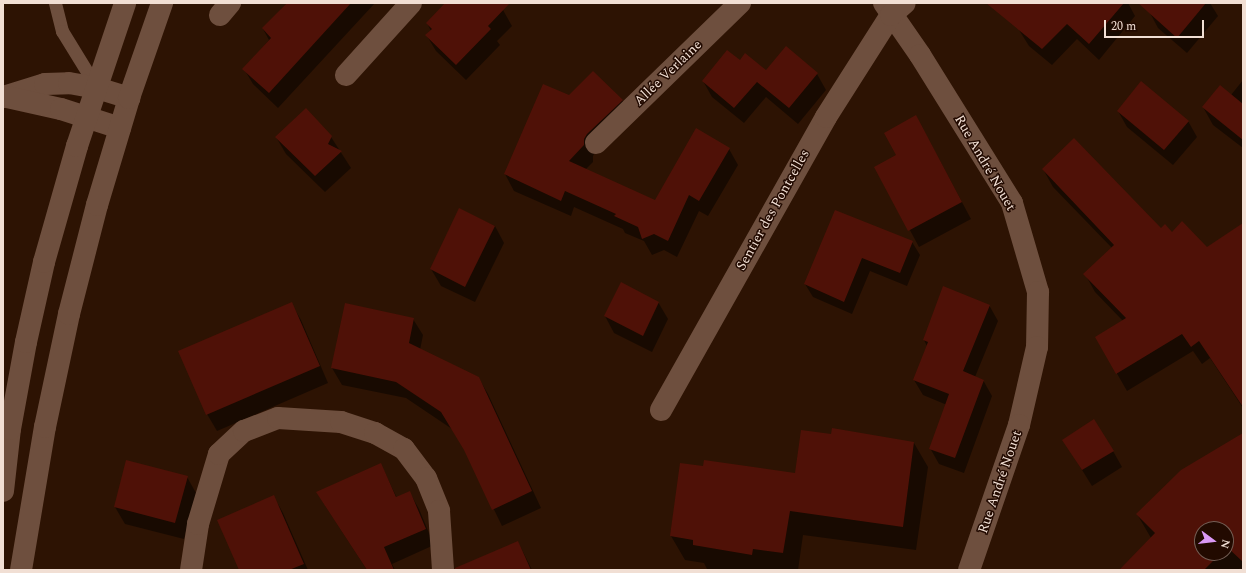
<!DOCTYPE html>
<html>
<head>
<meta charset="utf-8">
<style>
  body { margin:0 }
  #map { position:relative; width:1246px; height:573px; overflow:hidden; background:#2d1303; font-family:Spectral,serif }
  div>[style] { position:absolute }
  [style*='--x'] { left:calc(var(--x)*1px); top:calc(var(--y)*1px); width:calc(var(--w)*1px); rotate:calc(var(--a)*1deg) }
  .shadow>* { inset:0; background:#0007 }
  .building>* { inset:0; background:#4f1107 }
  .service>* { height:13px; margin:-6.5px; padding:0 6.5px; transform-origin:6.5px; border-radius:6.5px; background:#6e4f3e }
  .minor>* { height:22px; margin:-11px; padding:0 11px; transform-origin:11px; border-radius:11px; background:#6e4f3e }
  .secondary>* { height:22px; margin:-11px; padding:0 11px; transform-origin:11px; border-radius:11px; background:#6e4f3e }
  span { translate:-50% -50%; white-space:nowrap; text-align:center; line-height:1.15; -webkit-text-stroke:3px #220a00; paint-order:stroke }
  .street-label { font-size:14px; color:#f1dfd4 }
  .frame { position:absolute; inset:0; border:4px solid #f1dfd4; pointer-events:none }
  .north { position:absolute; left:1194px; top:521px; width:40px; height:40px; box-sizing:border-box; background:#220a00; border:1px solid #755f55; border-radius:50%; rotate:105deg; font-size:11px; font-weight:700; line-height:16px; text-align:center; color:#f1dfd4 }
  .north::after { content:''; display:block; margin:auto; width:14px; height:18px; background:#db99f5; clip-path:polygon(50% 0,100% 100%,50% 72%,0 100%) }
  .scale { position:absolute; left:1104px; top:20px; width:100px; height:18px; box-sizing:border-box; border:2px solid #f1dfd4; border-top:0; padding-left:5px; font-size:12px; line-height:14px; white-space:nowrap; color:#f1dfd4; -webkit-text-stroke:3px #220a00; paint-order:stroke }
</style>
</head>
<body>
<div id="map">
  <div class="shadow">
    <div style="clip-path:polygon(287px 3px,375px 3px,278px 108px,253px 84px,244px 69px,269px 40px,263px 29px)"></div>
    <div style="clip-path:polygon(458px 3px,496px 3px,503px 10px,512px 26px,497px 41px,500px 45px,466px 80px,436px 51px,427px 36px,431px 31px,427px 23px)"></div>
    <div style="clip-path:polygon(1047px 3px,1128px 3px,1135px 16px,1099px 60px,1077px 39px,1052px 65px,1029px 46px,1019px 30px)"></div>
    <div style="clip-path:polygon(1156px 3px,1210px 3px,1218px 16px,1187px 53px,1158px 28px,1149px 11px)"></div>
    <div style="clip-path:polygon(740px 61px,766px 71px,817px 74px,826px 90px,798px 124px,766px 97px,744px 123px,712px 97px,703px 81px)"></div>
    <div style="clip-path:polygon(1243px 80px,1243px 148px,1213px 125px,1203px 107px,1231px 95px)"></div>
    <div style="clip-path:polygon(569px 96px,622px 100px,631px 116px,596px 150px,593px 156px,593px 162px,585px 170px,655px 201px,729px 149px,738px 165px,708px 216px,699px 211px,677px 257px,664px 250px,652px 255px,644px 241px,625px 233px,623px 229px,574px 207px,571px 216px,514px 191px,505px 174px)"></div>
    <div style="clip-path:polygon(1118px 111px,1188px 121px,1197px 137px,1173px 165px,1127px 127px)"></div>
    <div style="clip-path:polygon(925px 133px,971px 219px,919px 247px,876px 167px,897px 156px)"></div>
    <div style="clip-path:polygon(276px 137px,331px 137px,351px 168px,325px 192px,286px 154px)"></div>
    <div style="clip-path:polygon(1043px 169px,1161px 230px,1207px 248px,1243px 224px,1243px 408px,1210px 358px,1202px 364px,1193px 351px,1127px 391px,1096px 337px,1123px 321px,1095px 292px,1085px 274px,1112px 248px,1053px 187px)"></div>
    <div style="clip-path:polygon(460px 210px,495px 226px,504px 243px,475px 302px,441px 286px,431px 269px)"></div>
    <div style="clip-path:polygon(836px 212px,912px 242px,920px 255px,907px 286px,870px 271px,852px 314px,813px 297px,805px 284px)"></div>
    <div style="clip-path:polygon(658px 302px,668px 319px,652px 352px,614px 333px,605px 316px)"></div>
    <div style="clip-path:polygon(291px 303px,301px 320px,328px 383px,217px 431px,207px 414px)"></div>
    <div style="clip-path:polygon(989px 305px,998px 321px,975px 377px,983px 380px,992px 396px,964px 473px,939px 464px,930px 448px,947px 405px,923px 395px,914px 380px,927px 346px,924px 340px)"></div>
    <div style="clip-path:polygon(413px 319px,423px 335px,420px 350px,478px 377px,488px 394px,541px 508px,502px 526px,466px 452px,452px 429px,406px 398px,342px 385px,332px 368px)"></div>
    <div style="clip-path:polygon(evenodd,1243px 436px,1243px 570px,1240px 568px,1239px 570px,1119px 570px,1151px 538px,1137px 514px,1243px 436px,1202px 529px,1226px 529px,1226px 553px,1202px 553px,1202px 529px)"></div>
    <div style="clip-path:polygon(1064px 441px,1113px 451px,1122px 467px,1092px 486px)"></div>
    <div style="clip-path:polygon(914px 443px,928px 467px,916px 550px,803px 535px,798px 570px,714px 570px,707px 569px,704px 563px,685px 560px,671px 536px,704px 468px,796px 475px)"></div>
    <div style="clip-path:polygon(381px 465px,397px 498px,410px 493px,419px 509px,434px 545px,392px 564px,395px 570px,367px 570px,317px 493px)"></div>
    <div style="clip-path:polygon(187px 477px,196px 493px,184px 539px,125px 524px,115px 507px)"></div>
    <div style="clip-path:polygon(274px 497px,283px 513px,308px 570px,240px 570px)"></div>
    <div style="clip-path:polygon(518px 542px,532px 570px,476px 570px)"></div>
  </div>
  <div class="building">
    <div style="clip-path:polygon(287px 3px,351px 3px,269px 93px,242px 69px,271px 38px,262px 28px)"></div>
    <div style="clip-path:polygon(445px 3px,510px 3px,488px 26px,491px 29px,456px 65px,425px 35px,432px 29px,426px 23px)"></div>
    <div style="clip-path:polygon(986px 3px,1124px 3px,1089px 44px,1067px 24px,1042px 49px)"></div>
    <div style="clip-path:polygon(1138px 3px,1206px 3px,1177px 38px)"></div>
    <div style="clip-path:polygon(786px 46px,818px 73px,789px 108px,757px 82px,734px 108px,702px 81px,727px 50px,740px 60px,745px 53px,766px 70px)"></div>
    <div style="clip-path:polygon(593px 71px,623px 100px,587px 134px,584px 139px,584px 145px,569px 161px,655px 200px,696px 128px,730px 148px,699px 201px,689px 195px,668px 241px,654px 234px,642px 239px,638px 227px,614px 216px,616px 214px,565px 191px,561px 201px,504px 174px,543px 84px,569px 95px)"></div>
    <div style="clip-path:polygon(1141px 81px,1189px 121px,1164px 150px,1117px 111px)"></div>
    <div style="clip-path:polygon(1220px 85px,1243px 104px,1243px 140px,1202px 107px)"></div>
    <div style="clip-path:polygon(306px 108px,332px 136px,328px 144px,342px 151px,315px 176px,275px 137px)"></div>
    <div style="clip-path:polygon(916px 115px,962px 202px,908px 231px,874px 167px,896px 155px,884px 133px)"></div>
    <div style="clip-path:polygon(1074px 138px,1161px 228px,1165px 224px,1172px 232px,1182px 221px,1207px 247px,1243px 223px,1243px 407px,1199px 341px,1191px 347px,1182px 334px,1116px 374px,1095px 337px,1126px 318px,1083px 274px,1114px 245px,1042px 169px)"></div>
    <div style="clip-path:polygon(459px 208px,495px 226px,465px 287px,430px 269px)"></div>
    <div style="clip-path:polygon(835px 210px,913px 241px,900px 273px,862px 258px,844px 302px,804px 284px)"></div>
    <div style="clip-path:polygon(621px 282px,659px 302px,643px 336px,604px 316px)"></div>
    <div style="clip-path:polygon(943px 286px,990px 305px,963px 371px,984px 380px,955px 458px,929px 449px,949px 394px,913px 380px,928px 342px,923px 340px)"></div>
    <div style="clip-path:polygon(292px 302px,320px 366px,206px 415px,178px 351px)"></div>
    <div style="clip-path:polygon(345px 303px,414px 318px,409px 343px,479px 377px,532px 491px,492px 510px,464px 450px,441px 412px,396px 382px,331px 368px)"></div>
    <div style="clip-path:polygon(1094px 419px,1114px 451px,1082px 470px,1062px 440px)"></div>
    <div style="clip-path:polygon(832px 428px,914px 442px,903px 527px,790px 511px,783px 553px,753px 549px,752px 555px,693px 545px,693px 540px,670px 536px,680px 463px,703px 466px,704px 460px,795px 473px,801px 430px,831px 434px)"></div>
    <div style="clip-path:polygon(1243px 433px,1243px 562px,1227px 547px,1226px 548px,1226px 529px,1202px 529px,1202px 553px,1221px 553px,1204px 570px,1119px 570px,1155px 533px,1136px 514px,1181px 470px)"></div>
    <div style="clip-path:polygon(126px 460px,188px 476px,175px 523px,114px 507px)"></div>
    <div style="clip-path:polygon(381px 463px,396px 497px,410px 491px,426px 529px,384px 547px,394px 570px,367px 570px,316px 492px)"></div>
    <div style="clip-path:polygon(274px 495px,304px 564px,289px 570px,239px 570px,217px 520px)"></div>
    <div style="clip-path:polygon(518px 541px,531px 570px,455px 570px,455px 568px)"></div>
  </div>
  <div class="service">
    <div style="--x:55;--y:3;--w:29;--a:76"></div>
    <div style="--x:62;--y:31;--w:67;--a:58.4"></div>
  </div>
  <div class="minor">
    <div style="--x:884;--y:3;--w:63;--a:55.3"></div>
    <div style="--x:920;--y:55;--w:174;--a:58.1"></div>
    <div style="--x:1012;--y:203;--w:93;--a:73.7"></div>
    <div style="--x:1038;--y:292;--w:55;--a:91"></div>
    <div style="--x:1037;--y:347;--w:80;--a:103"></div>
    <div style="--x:1019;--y:425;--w:153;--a:109"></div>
    <div style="--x:220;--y:15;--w:16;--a:-50"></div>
    <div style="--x:346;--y:75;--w:97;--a:-47.9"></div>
    <div style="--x:3;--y:97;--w:44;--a:-17.2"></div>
    <div style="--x:45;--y:84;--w:24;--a:-2"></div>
    <div style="--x:69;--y:83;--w:28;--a:10"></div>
    <div style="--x:97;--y:88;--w:34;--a:17"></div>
    <div style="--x:7;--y:97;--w:55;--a:12.5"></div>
    <div style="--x:61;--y:109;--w:62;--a:17.9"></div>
    <div style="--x:596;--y:143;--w:201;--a:-44.2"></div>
    <div style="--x:661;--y:410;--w:336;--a:-60.6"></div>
    <div style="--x:826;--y:117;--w:121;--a:-57.5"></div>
    <div style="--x:891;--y:15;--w:18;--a:-41"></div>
    <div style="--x:191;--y:570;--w:47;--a:-81.3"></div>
    <div style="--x:198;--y:524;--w:73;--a:-73.3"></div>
    <div style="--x:219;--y:454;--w:34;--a:-43"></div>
    <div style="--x:244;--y:431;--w:36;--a:-21"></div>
    <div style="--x:278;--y:418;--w:63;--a:3.6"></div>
    <div style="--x:341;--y:422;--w:36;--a:18"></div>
    <div style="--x:375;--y:433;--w:33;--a:29"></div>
    <div style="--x:404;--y:449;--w:36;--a:53"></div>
    <div style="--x:426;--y:478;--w:35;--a:68"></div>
    <div style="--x:439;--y:511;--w:59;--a:86.1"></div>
  </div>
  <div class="secondary">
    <div style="--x:3;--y:491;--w:62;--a:-83.6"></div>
    <div style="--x:10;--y:429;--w:88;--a:-79.6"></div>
    <div style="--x:26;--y:342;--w:82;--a:-77.3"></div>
    <div style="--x:44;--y:262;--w:121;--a:-74.1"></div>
    <div style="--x:77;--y:146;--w:151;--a:-71.4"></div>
    <div style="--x:21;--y:570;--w:145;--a:-80.5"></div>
    <div style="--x:45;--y:427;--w:116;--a:-78"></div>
    <div style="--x:69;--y:314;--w:113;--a:-75.6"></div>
    <div style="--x:97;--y:205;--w:112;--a:-73.3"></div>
    <div style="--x:129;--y:98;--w:101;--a:-70.8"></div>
  </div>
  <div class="street-label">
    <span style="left:668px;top:73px;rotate:-44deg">Allée Verlaine</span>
    <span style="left:985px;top:163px;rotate:60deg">Rue André Nouet</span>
    <span style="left:773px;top:210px;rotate:-61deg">Sentier des Pontcelles</span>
    <span style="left:1000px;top:482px;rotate:-71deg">Rue André Nouet</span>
  </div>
  <div class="frame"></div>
  <div class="north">N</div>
  <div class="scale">20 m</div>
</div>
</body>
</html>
